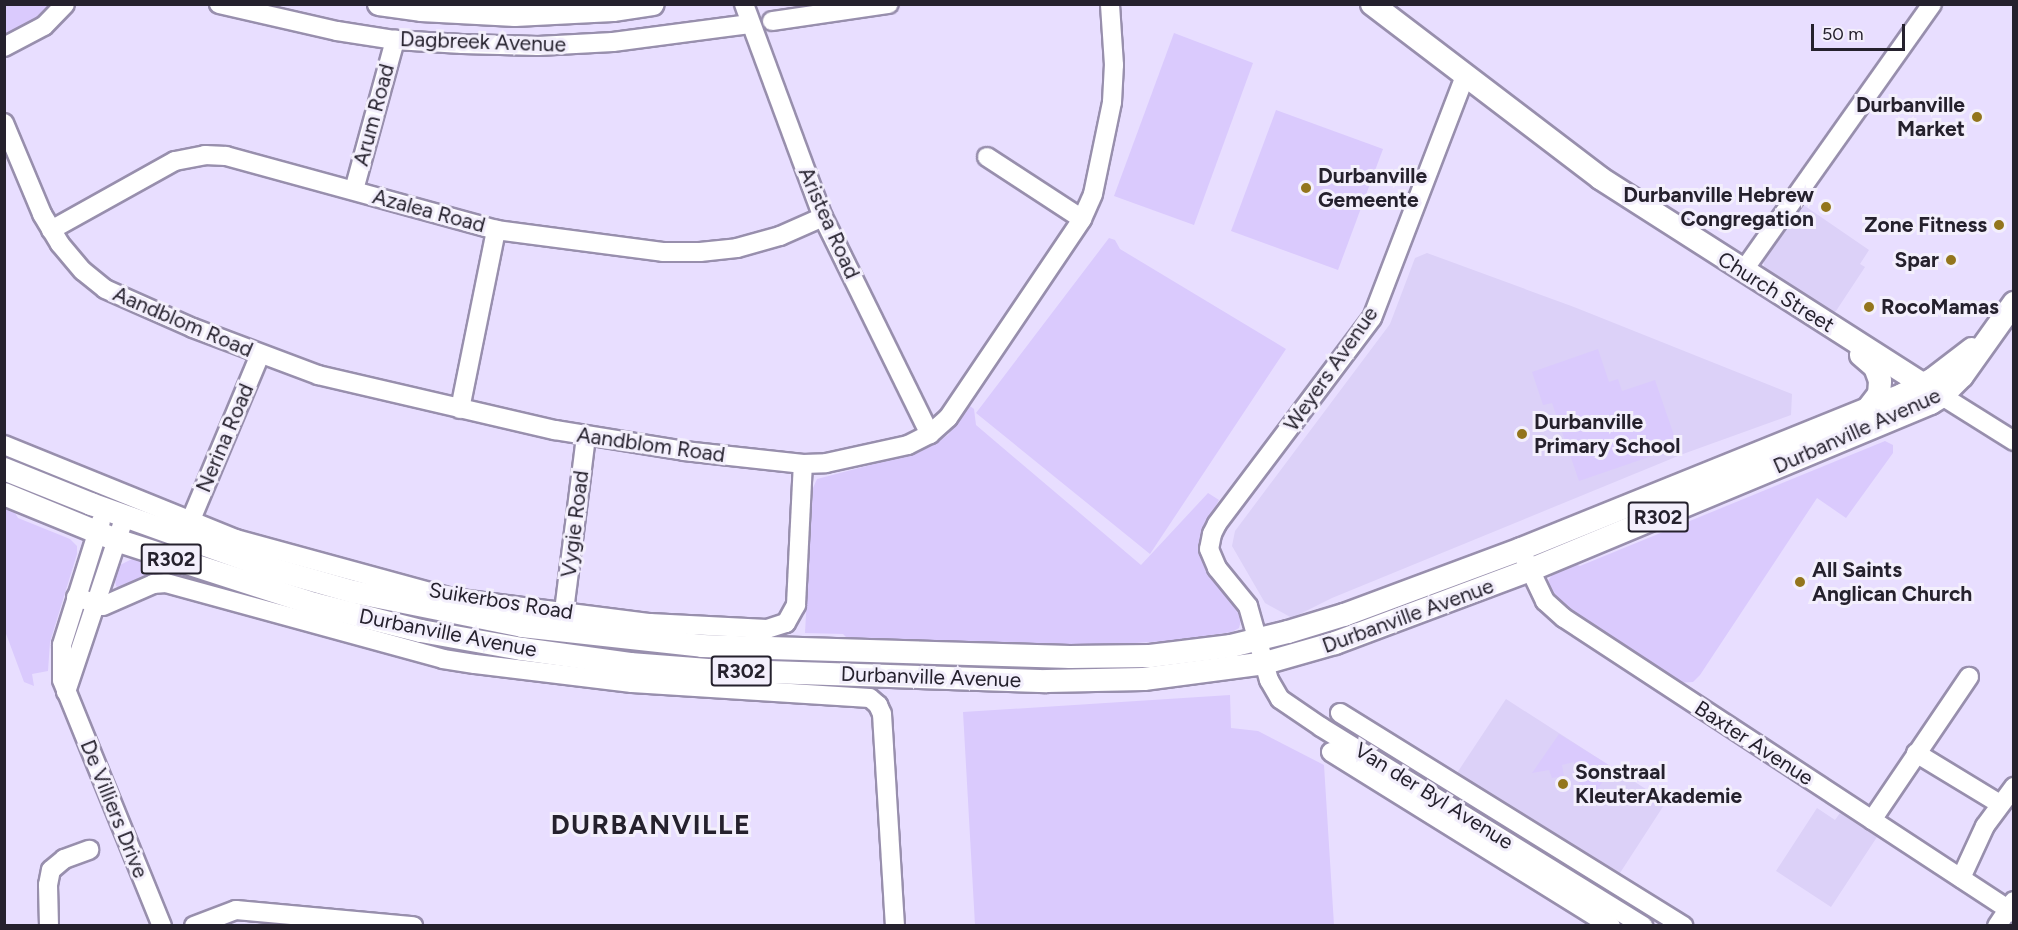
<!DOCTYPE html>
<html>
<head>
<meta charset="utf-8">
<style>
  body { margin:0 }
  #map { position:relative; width:2018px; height:930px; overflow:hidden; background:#e8deff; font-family:Figtree,sans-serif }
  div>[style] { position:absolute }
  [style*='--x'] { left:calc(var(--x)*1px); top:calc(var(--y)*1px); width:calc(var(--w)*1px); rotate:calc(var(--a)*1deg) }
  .built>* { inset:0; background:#dcd1f8 }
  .green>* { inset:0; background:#dacafd }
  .roads { filter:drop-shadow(2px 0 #988fad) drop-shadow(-2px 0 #988fad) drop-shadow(0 2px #988fad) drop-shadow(0 -2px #988fad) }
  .minor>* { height:18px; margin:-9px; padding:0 9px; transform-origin:9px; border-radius:9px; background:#fff }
  .major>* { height:22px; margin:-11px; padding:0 11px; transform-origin:11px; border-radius:11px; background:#fff }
  .dots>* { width:16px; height:16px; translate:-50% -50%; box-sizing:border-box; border:3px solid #f3effc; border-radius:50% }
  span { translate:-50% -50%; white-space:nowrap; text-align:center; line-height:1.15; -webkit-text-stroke:6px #f3effc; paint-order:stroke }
  .shield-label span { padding:2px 4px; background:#f3effc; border:2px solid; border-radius:4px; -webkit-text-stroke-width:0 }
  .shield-label { font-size:20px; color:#25212d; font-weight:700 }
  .street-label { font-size:21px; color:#25212d }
  .poi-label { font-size:21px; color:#25212d; font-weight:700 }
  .right { translate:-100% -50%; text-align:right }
  .left { translate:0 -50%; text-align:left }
  .district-label { font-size:27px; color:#25212d; font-weight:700; letter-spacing:1.5px }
  .frame { position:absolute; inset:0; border:6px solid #25212d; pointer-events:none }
  .scale { position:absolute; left:1811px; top:24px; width:94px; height:27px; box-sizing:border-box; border:3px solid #25212d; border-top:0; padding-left:8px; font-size:18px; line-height:21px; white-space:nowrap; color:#25212d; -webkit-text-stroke:4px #f3effc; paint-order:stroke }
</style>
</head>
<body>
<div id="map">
  <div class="built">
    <div style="clip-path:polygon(1802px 204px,1869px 250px,1860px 264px,1865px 267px,1836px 311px,1827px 315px,1765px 271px,1763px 259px)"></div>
    <div style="clip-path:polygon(1427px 253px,1574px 307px,1792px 394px,1791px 415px,1683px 454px,1332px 598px,1292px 618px,1265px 603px,1232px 546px,1235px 531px,1390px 324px,1415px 258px)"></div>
    <div style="clip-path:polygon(1506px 699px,1666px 802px,1620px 873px,1457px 773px)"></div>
    <div style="clip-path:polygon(1817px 808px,1835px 820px,1840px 813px,1877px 837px,1831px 907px,1776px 871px)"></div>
  </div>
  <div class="green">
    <div style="clip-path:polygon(5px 5px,57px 5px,45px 16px,5px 40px)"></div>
    <div style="clip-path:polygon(1174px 33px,1253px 63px,1194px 225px,1114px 196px)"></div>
    <div style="clip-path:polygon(1276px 110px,1383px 149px,1338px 270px,1231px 231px)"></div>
    <div style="clip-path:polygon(1109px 238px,1115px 240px,1120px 249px,1286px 349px,1150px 554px,976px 413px)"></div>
    <div style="clip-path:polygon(1598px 349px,1609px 382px,1618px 379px,1622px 391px,1655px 380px,1678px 447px,1579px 481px,1552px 403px,1543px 405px,1532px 372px)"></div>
    <div style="clip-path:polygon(970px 406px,974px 409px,976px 425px,1141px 565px,1208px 493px,1219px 500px,1211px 515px,1222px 586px,1220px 588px,1242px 616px,1239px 628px,1232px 632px,1180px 640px,1106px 645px,848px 639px,843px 634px,805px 633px,813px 488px,817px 479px,920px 452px,948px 435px)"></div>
    <div style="clip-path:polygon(1885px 441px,1893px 445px,1893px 453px,1846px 518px,1817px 498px,1700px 675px,1693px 682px,1677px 683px,1558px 604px,1552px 598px,1548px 581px,1555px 570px,1573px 563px,1580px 566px)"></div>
    <div style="clip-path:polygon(4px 507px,14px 511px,18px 518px,70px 539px,77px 546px,77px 554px,50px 642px,48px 671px,32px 674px,34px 686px,24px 682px,5px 631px)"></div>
    <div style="clip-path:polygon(136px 557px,206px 580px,204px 587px,121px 589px,116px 586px,114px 574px,120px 565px)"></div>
    <div style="clip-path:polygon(420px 615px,1148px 667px,1148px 670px,1080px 672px,748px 664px,623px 655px,419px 622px)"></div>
    <div style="clip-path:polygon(1230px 695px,1231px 728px,1258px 731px,1324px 765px,1334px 925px,975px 925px,963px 712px)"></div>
    <div style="clip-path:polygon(1559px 734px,1612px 767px,1594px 795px,1581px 790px,1574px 762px,1562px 765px,1564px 776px,1552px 778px,1549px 770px,1532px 773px)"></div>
  </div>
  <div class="roads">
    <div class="minor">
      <div style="--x:219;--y:4;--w:121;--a:12.9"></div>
      <div style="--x:337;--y:31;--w:59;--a:8.8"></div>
      <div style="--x:395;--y:40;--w:67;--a:3.4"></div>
      <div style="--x:462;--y:44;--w:76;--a:1.5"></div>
      <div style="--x:538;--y:46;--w:75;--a:-3.1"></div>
      <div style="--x:613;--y:42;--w:138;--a:-7.5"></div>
      <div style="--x:744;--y:4;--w:227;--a:69.7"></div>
      <div style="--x:823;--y:217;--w:242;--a:63.8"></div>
      <div style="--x:772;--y:21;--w:118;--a:-8.3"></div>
      <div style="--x:4;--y:47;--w:45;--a:-27.7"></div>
      <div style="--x:44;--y:26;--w:30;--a:-46"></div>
      <div style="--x:1465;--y:76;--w:259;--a:111"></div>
      <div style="--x:1372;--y:318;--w:258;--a:127"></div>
      <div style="--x:1217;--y:524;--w:11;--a:117"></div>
      <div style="--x:1212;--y:534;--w:15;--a:101"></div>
      <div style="--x:1209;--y:549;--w:21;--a:67"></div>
      <div style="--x:1217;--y:568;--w:49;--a:50.8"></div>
      <div style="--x:1248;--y:606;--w:77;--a:74.2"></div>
      <div style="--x:1269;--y:680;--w:22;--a:60"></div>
      <div style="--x:1280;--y:699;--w:50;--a:34.3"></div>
      <div style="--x:1321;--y:727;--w:379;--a:31.7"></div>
      <div style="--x:4;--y:123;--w:99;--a:67.3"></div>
      <div style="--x:42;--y:214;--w:35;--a:59"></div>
      <div style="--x:60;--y:244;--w:35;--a:50"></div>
      <div style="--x:83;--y:271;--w:28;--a:39"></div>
      <div style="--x:105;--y:289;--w:96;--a:23.9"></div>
      <div style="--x:193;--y:328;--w:134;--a:20.6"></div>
      <div style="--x:318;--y:375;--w:243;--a:13.1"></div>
      <div style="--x:555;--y:430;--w:131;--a:9.2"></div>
      <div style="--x:684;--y:451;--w:120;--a:6.2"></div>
      <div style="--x:803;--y:464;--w:23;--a:-2"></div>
      <div style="--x:826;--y:463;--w:84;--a:-12.4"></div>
      <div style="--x:908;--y:445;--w:25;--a:-27"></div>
      <div style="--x:930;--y:434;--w:24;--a:-42"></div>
      <div style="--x:948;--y:418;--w:240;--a:-56"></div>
      <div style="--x:1082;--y:219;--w:27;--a:-66"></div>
      <div style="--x:1093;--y:194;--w:94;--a:-78.3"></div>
      <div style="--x:1112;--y:102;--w:37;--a:-87"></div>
      <div style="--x:1114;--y:65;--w:61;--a:-93.8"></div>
      <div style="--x:987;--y:157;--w:113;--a:33.1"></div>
      <div style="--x:354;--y:190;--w:156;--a:-74.7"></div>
      <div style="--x:51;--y:230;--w:142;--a:-29.1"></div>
      <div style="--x:175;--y:161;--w:31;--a:-11"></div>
      <div style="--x:205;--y:155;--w:21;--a:3"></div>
      <div style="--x:226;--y:156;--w:280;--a:15.3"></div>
      <div style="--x:496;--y:230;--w:168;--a:7.5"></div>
      <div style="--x:663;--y:252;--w:37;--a:0"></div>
      <div style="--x:700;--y:252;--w:37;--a:-6"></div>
      <div style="--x:737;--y:248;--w:45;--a:-15.6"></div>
      <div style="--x:780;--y:236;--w:47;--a:-23.8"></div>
      <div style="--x:1743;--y:271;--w:327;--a:-54.7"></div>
      <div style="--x:1942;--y:396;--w:85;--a:32"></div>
      <div style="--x:460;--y:409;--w:183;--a:-78.6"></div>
      <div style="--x:4;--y:445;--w:250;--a:22.1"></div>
      <div style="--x:236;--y:539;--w:224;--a:15.3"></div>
      <div style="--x:452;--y:598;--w:200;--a:7.2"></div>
      <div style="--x:650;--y:623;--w:117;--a:2.9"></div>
      <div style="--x:767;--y:629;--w:20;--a:-18"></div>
      <div style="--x:786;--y:623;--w:21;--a:-61"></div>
      <div style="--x:796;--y:605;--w:141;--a:-87.2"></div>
      <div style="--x:101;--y:521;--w:130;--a:107.5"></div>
      <div style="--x:62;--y:645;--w:35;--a:90"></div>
      <div style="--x:62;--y:680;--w:266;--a:67.9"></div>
      <div style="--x:190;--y:522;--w:181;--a:-67.3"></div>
      <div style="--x:1525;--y:559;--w:47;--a:64.5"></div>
      <div style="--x:1545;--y:601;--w:25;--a:42"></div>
      <div style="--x:1564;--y:618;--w:538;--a:33.25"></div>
      <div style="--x:76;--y:597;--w:28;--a:18"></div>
      <div style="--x:103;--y:606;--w:55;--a:-23.7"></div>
      <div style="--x:153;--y:584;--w:13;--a:-4"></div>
      <div style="--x:166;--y:583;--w:287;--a:15.3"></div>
      <div style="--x:443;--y:659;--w:32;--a:9"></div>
      <div style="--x:475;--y:664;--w:158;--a:6.9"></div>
      <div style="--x:632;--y:683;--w:238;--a:3.6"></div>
      <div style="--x:870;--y:698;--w:11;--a:41"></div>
      <div style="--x:878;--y:705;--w:10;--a:66"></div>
      <div style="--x:882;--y:714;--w:212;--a:86.5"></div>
      <div style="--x:564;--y:611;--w:176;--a:-82.8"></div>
      <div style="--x:66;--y:692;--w:186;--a:-71.5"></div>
      <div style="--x:1340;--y:713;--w:404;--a:31.8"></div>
      <div style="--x:1331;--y:752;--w:330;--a:31.9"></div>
      <div style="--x:1916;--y:753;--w:98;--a:31.3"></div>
      <div style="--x:1872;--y:820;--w:173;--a:-55.9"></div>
      <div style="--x:1961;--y:878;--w:57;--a:-65.2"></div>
      <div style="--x:1985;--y:826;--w:49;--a:-53.4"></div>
      <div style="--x:49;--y:926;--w:41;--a:-91.4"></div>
      <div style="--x:48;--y:885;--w:15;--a:-79"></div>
      <div style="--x:51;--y:870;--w:17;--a:-40"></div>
      <div style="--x:64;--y:859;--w:27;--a:-20"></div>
      <div style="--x:194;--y:926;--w:45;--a:-20.9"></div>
      <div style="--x:236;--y:910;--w:178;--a:5.2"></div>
      <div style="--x:1997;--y:926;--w:30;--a:-56"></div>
    </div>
    <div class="major">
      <div style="--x:379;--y:4;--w:42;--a:8.1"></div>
      <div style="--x:421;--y:10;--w:94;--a:3"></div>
      <div style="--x:515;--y:15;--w:98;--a:-2.9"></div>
      <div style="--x:613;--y:10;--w:40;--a:-8.5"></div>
      <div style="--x:1372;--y:4;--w:287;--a:37.3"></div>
      <div style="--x:1600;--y:178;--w:395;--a:32.6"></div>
      <div style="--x:1861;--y:355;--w:18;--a:41"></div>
      <div style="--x:1875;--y:367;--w:15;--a:70"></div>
      <div style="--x:1880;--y:381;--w:13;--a:94"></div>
      <div style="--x:1879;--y:394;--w:20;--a:127"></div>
      <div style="--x:4;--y:469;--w:94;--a:21.9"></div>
      <div style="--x:91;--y:504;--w:193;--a:19.7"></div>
      <div style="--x:273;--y:569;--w:84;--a:15.9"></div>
      <div style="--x:354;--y:592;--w:171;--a:11.4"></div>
      <div style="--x:522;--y:626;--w:181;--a:6.3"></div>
      <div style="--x:702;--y:646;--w:368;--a:1.7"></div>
      <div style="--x:1070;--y:657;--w:80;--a:-0.7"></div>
      <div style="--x:1150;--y:656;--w:82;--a:-7"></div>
      <div style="--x:1231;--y:646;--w:59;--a:-13.8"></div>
      <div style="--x:1288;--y:632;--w:59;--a:-16.9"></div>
      <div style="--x:1344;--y:615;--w:189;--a:-20.4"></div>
      <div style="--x:1521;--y:549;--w:411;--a:-22"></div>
      <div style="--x:1902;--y:395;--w:35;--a:-27"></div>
      <div style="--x:1933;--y:379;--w:49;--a:-37.6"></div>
      <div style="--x:4;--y:494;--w:121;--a:22.3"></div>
      <div style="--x:116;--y:540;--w:208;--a:17.9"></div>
      <div style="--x:314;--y:604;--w:110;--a:14.2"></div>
      <div style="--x:421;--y:631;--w:103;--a:10.1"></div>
      <div style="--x:522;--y:649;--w:109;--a:7.9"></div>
      <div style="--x:630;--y:664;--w:78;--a:4.4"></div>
      <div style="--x:708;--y:670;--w:339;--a:1.9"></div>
      <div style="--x:1047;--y:681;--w:97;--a:-1.2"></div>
      <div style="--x:1144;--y:679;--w:122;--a:-7.5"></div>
      <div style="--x:1265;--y:663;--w:73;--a:-15.9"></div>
      <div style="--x:1335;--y:643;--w:208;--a:-20.5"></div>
      <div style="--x:1530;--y:570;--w:434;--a:-22.6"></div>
      <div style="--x:1931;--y:403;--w:13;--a:-32"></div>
      <div style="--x:1942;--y:396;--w:28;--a:-45"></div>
      <div style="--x:1962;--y:376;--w:90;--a:-54.5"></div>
    </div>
  </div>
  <div class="dots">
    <div style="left:1977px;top:117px;background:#93751c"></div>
    <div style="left:1306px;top:188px;background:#93751c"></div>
    <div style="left:1826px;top:207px;background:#93751c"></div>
    <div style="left:1999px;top:225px;background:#93751c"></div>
    <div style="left:1951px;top:260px;background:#93751c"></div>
    <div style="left:1869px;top:307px;background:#93751c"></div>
    <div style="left:1522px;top:434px;background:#93751c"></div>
    <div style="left:1800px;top:582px;background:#93751c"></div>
    <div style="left:1563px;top:784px;background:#93751c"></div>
  </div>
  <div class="shield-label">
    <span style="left:1658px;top:517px">R302</span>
    <span style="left:171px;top:559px">R302</span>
    <span style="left:741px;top:671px">R302</span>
  </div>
  <div class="street-label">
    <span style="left:483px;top:42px;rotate:2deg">Dagbreek Avenue</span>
    <span style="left:374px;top:115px;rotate:-75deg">Arum Road</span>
    <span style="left:429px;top:211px;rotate:15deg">Azalea Road</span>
    <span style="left:829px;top:223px;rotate:66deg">Aristea Road</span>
    <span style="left:1776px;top:292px;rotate:32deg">Church Street</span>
    <span style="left:183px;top:322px;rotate:23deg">Aandblom Road</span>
    <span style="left:1331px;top:369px;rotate:-55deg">Weyers Avenue</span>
    <span style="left:1857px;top:431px;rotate:-24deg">Durbanville Avenue</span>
    <span style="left:225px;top:438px;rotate:-67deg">Nerina Road</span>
    <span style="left:651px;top:445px;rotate:8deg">Aandblom Road</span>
    <span style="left:575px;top:524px;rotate:-83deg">Vygie Road</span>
    <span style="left:501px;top:601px;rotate:9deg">Suikerbos Road</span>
    <span style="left:1408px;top:616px;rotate:-20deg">Durbanville Avenue</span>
    <span style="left:448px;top:633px;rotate:11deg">Durbanville Avenue</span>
    <span style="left:931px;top:677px;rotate:2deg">Durbanville Avenue</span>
    <span style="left:1754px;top:743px;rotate:33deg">Baxter Avenue</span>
    <span style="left:1434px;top:796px;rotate:32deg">Van der Byl Avenue</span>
    <span style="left:114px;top:809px;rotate:68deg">De Villiers Drive</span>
  </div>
  <div class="poi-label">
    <span class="right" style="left:1965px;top:117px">Durbanville<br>Market</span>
    <span class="left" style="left:1318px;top:188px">Durbanville<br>Gemeente</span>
    <span class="right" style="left:1814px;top:207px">Durbanville Hebrew<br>Congregation</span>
    <span class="right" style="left:1987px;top:225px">Zone Fitness</span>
    <span class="right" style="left:1939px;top:260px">Spar</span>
    <span class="left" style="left:1881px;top:307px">RocoMamas</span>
    <span class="left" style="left:1534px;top:434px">Durbanville<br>Primary School</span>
    <span class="left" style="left:1812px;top:582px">All Saints<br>Anglican Church</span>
    <span class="left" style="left:1575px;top:784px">Sonstraal<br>KleuterAkademie</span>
  </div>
  <div class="district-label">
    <span style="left:651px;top:825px">DURBANVILLE</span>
  </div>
  <div class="frame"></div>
  <div class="scale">50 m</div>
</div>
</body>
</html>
